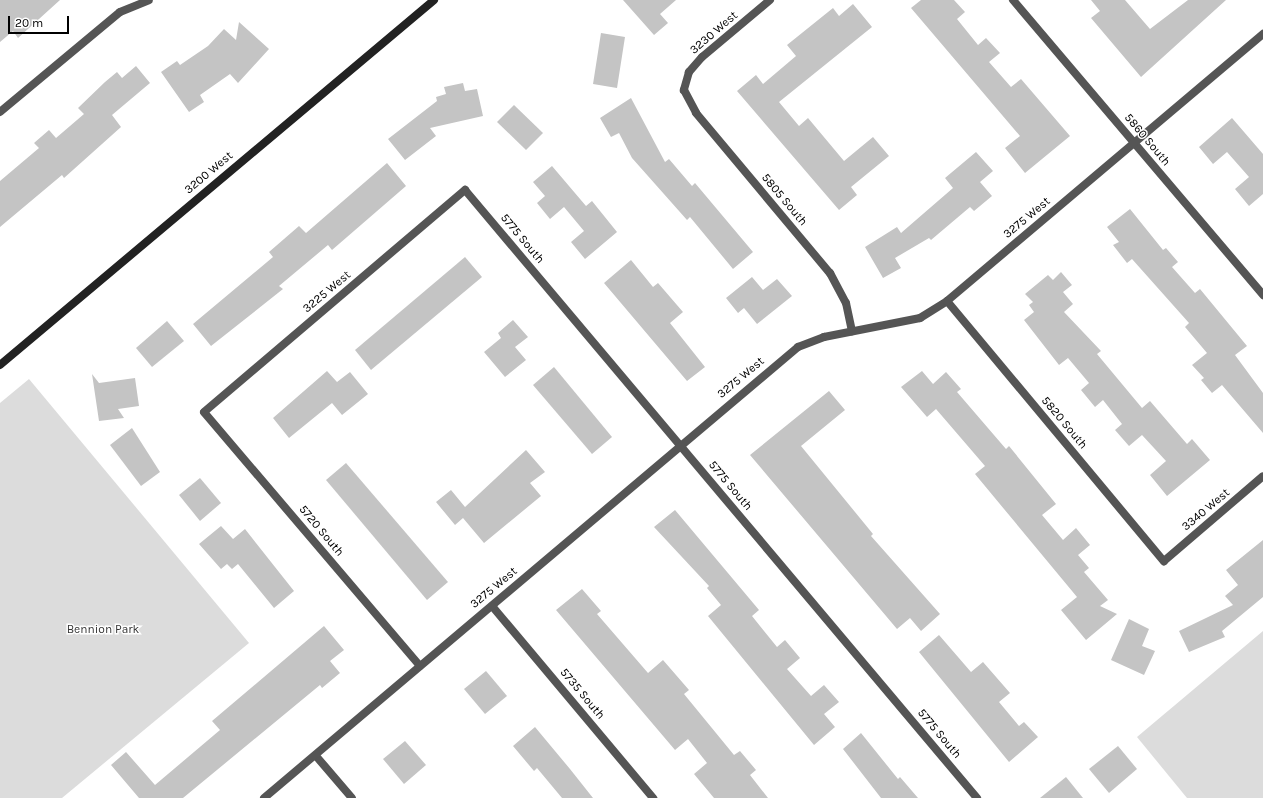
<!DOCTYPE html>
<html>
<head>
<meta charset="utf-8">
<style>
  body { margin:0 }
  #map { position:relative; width:1263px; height:798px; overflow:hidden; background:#fff; font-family:Karla,sans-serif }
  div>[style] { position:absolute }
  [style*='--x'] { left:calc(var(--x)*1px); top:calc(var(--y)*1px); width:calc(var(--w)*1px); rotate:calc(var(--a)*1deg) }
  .green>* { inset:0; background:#dcdcdc }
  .building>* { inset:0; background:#c4c4c4 }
  .street>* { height:8px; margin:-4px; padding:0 4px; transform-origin:4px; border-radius:4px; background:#555 }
  .secondary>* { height:8px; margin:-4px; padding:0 4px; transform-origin:4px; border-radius:4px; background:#222 }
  span { translate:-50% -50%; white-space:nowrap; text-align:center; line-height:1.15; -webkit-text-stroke:3px #fff; paint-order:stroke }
  .street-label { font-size:12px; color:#000 }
  .park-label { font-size:12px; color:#333 }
  .scale { position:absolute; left:8px; top:16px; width:61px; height:18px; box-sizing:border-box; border:2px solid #000; border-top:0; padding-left:5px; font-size:12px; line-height:14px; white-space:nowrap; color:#000; -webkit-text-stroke:3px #fff; paint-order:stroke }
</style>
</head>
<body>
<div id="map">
  <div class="green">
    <div style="clip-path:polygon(29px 379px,249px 643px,62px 798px,0 798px,0 403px)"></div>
    <div style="clip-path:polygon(1263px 631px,1263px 798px,1187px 798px,1137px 737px)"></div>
  </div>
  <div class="building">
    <div style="clip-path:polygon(0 0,60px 0,18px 38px,13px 31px,0 42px)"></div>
    <div style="clip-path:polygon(623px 0,676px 0,660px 14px,668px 23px,654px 35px)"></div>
    <div style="clip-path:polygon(921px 0,954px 0,965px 12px,957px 19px,978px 45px,986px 38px,1000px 53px,989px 62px,1011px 87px,1021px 79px,1070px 136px,1025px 173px,1005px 148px,1020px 136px,911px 8px)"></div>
    <div style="clip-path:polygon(1091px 0,1125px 0,1150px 29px,1188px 0,1226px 0,1141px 77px,1091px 18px,1100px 11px)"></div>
    <div style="clip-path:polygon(853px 4px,872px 27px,779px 102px,799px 126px,808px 118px,844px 161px,873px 137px,889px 156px,851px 187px,857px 195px,839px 210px,737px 91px,756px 75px,763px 84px,796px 56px,787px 45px,833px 8px,839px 16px)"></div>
    <div style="clip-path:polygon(239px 22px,269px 49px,238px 83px,230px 74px,200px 95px,204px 102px,189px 112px,161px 72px,177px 61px,180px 65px,208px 46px,224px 29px,236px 40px)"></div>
    <div style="clip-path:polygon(601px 33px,625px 37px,617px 88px,593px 84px)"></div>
    <div style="clip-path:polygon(136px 66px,150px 83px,112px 115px,121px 127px,64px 178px,62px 175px,0 227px,0 181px,39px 148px,34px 143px,49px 130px,56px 138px,84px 114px,78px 108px,105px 82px,117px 72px,122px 78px)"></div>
    <div style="clip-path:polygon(463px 83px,465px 91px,477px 89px,483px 116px,430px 128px,436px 136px,405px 160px,388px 139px,437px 101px,436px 97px,446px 94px,444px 87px)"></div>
    <div style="clip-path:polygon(631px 98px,665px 162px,669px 159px,692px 186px,695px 183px,753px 252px,733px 269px,690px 217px,687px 220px,632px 158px,619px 133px,611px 137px,600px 118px)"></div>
    <div style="clip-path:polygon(514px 105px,543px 133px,526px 150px,497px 122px)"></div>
    <div style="clip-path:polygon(1232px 118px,1263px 154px,1263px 194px,1249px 206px,1235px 189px,1249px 177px,1227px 152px,1213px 164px,1199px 147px)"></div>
    <div style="clip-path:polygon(976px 152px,993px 171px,980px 182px,992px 196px,974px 211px,970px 207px,931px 240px,929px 238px,895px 258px,901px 268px,883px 278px,865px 247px,897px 227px,901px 233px,953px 188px,945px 178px)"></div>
    <div style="clip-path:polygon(387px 163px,406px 186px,332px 250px,328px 245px,279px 286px,283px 289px,211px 346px,193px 324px,273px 257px,269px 252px,299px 226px,306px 233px)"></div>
    <div style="clip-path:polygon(552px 166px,586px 206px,592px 201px,617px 232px,585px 259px,571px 242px,584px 231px,564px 207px,550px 219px,537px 203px,545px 196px,533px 182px)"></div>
    <div style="clip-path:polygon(1130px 209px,1163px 250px,1166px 248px,1178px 262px,1172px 267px,1195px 293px,1200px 289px,1247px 346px,1235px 355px,1263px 393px,1263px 433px,1222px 385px,1212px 393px,1201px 380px,1204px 378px,1192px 365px,1207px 353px,1185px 327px,1189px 323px,1132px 259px,1127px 263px,1113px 245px,1119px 242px,1107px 227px)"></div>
    <div style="clip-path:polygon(465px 257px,482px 277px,371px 370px,355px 350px)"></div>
    <div style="clip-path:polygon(631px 260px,653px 287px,658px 283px,683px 312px,670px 323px,705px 367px,687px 381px,604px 283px)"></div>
    <div style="clip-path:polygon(1061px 272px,1072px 285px,1063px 292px,1073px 304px,1064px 312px,1101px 351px,1097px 354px,1142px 408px,1150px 401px,1187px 444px,1192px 439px,1210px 460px,1167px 496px,1150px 475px,1166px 461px,1142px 435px,1129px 446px,1115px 430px,1122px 424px,1103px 400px,1095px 407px,1081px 390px,1089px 383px,1068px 358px,1059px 365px,1024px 320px,1034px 312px,1029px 305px,1033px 302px,1025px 294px,1048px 275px,1053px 280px)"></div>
    <div style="clip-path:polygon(752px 277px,763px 290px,777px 279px,792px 296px,757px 324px,744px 308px,738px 313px,726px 298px)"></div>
    <div style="clip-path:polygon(513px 320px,528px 337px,515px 347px,526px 360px,505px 377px,484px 352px,501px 338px,498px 333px)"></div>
    <div style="clip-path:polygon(167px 321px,184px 341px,152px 367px,136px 348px)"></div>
    <div style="clip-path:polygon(554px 367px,612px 437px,592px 454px,533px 385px)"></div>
    <div style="clip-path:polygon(327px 371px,337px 382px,350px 372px,368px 394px,342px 415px,332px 403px,289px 438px,273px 418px)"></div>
    <div style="clip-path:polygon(922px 371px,933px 384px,946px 372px,961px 389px,957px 392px,1006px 449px,1009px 446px,1056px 504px,1042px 515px,1063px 540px,1076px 528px,1090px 545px,1078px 555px,1089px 568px,1084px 572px,1108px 600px,1100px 606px,1117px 614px,1086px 640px,1061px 610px,1077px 597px,975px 474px,985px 466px,936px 409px,927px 417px,901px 387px)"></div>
    <div style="clip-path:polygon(92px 374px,99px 383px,135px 378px,139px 406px,118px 409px,124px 418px,99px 421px)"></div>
    <div style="clip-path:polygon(829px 391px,845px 410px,801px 446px,873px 534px,871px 536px,940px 614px,921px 631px,910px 618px,897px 629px,750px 455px)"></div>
    <div style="clip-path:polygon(132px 428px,160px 472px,141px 486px,110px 445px)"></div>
    <div style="clip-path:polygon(526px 450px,545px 472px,530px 483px,541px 496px,484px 543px,463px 518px,455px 525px,436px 502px,451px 490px,465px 507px)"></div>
    <div style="clip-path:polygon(346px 463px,448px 582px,427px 600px,326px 480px)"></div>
    <div style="clip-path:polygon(200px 478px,221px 503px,200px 521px,179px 495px)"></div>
    <div style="clip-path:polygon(675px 510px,759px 610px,752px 616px,777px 647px,785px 640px,800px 658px,787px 669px,811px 696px,824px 685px,839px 702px,824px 714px,835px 727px,814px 745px,708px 616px,721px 605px,707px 588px,709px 586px,654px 527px)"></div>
    <div style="clip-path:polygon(221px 526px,233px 539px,245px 529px,294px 591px,274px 608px,238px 564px,232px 569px,227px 564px,221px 569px,199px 544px)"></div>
    <div style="clip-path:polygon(1263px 540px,1263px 597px,1222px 631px,1225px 637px,1189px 652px,1179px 631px,1233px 605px,1225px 596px,1238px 585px,1226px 570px)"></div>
    <div style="clip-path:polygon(582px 589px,601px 611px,597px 614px,648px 673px,663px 660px,689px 690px,684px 694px,734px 755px,740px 751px,756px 770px,750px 775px,768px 798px,714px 798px,694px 774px,707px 763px,688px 739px,675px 750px,556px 610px)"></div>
    <div style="clip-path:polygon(1129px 619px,1149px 629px,1142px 646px,1155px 651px,1144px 675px,1111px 660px)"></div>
    <div style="clip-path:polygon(324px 626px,344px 650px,330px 661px,340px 673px,322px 688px,320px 685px,183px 798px,139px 798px,111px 765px,126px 752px,155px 785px,220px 730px,212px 721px)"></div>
    <div style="clip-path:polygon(939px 635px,971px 672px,983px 662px,1010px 693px,999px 702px,1019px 726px,1024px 722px,1038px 737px,1009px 762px,919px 652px)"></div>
    <div style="clip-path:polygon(486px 671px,507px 696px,485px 714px,464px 689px)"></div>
    <div style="clip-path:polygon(535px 727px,570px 769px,593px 798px,562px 798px,537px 768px,534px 771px,513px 746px)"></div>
    <div style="clip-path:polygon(861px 733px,898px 779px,900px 777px,918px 798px,881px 798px,843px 749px)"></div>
    <div style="clip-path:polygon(405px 741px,426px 765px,404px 784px,383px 759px)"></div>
    <div style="clip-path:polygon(1118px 746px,1137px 769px,1109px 793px,1089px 769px)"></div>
    <div style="clip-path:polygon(1066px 777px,1083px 798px,1040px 798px)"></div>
  </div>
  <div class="street">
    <div style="--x:770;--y:0;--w:89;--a:140"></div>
    <div style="--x:702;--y:57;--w:20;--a:131"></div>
    <div style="--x:689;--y:72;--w:19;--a:106"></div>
    <div style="--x:684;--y:90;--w:26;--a:62"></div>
    <div style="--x:696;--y:113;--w:209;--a:50.1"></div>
    <div style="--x:830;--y:273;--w:34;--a:62"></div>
    <div style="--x:846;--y:303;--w:29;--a:78"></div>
    <div style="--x:1013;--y:0;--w:387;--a:49.7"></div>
    <div style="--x:0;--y:112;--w:156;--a:-39.8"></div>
    <div style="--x:120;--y:12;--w:31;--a:-22"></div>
    <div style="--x:947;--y:301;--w:339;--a:50.2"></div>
    <div style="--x:1164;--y:561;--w:130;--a:-40.6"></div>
    <div style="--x:492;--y:606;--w:251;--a:50"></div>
    <div style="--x:420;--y:666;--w:333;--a:-130.4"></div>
    <div style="--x:204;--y:412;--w:343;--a:-40.4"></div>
    <div style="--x:465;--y:190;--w:795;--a:49.9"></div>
    <div style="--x:316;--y:756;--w:55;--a:49.4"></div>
    <div style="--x:264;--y:798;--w:699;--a:-40.18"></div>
    <div style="--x:798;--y:347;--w:28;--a:-21"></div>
    <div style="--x:824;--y:337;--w:98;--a:-11.2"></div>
    <div style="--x:920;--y:318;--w:32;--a:-32"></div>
    <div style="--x:947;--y:301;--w:414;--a:-40.2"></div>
  </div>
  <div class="secondary">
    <div style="--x:0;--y:365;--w:567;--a:-40.06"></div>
  </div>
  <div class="street-label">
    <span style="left:714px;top:33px;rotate:-41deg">3230 West</span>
    <span style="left:1147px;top:140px;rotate:50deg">5860 South</span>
    <span style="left:209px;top:173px;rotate:-40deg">3200 West</span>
    <span style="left:784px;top:200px;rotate:50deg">5805 South</span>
    <span style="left:1027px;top:218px;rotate:-40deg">3275 West</span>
    <span style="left:522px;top:239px;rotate:50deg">5775 South</span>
    <span style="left:327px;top:292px;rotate:-40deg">3225 West</span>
    <span style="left:741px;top:378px;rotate:-40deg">3275 West</span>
    <span style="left:1064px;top:423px;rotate:50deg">5820 South</span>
    <span style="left:730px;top:486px;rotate:50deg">5775 South</span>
    <span style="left:1206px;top:510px;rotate:-40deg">3340 West</span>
    <span style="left:321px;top:531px;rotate:50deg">5720 South</span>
    <span style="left:494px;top:588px;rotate:-40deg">3275 West</span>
    <span style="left:582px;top:694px;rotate:50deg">5735 South</span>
    <span style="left:939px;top:734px;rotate:50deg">5775 South</span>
  </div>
  <div class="park-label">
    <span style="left:103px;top:630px">Bennion Park</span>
  </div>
  <div class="scale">20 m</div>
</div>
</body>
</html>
